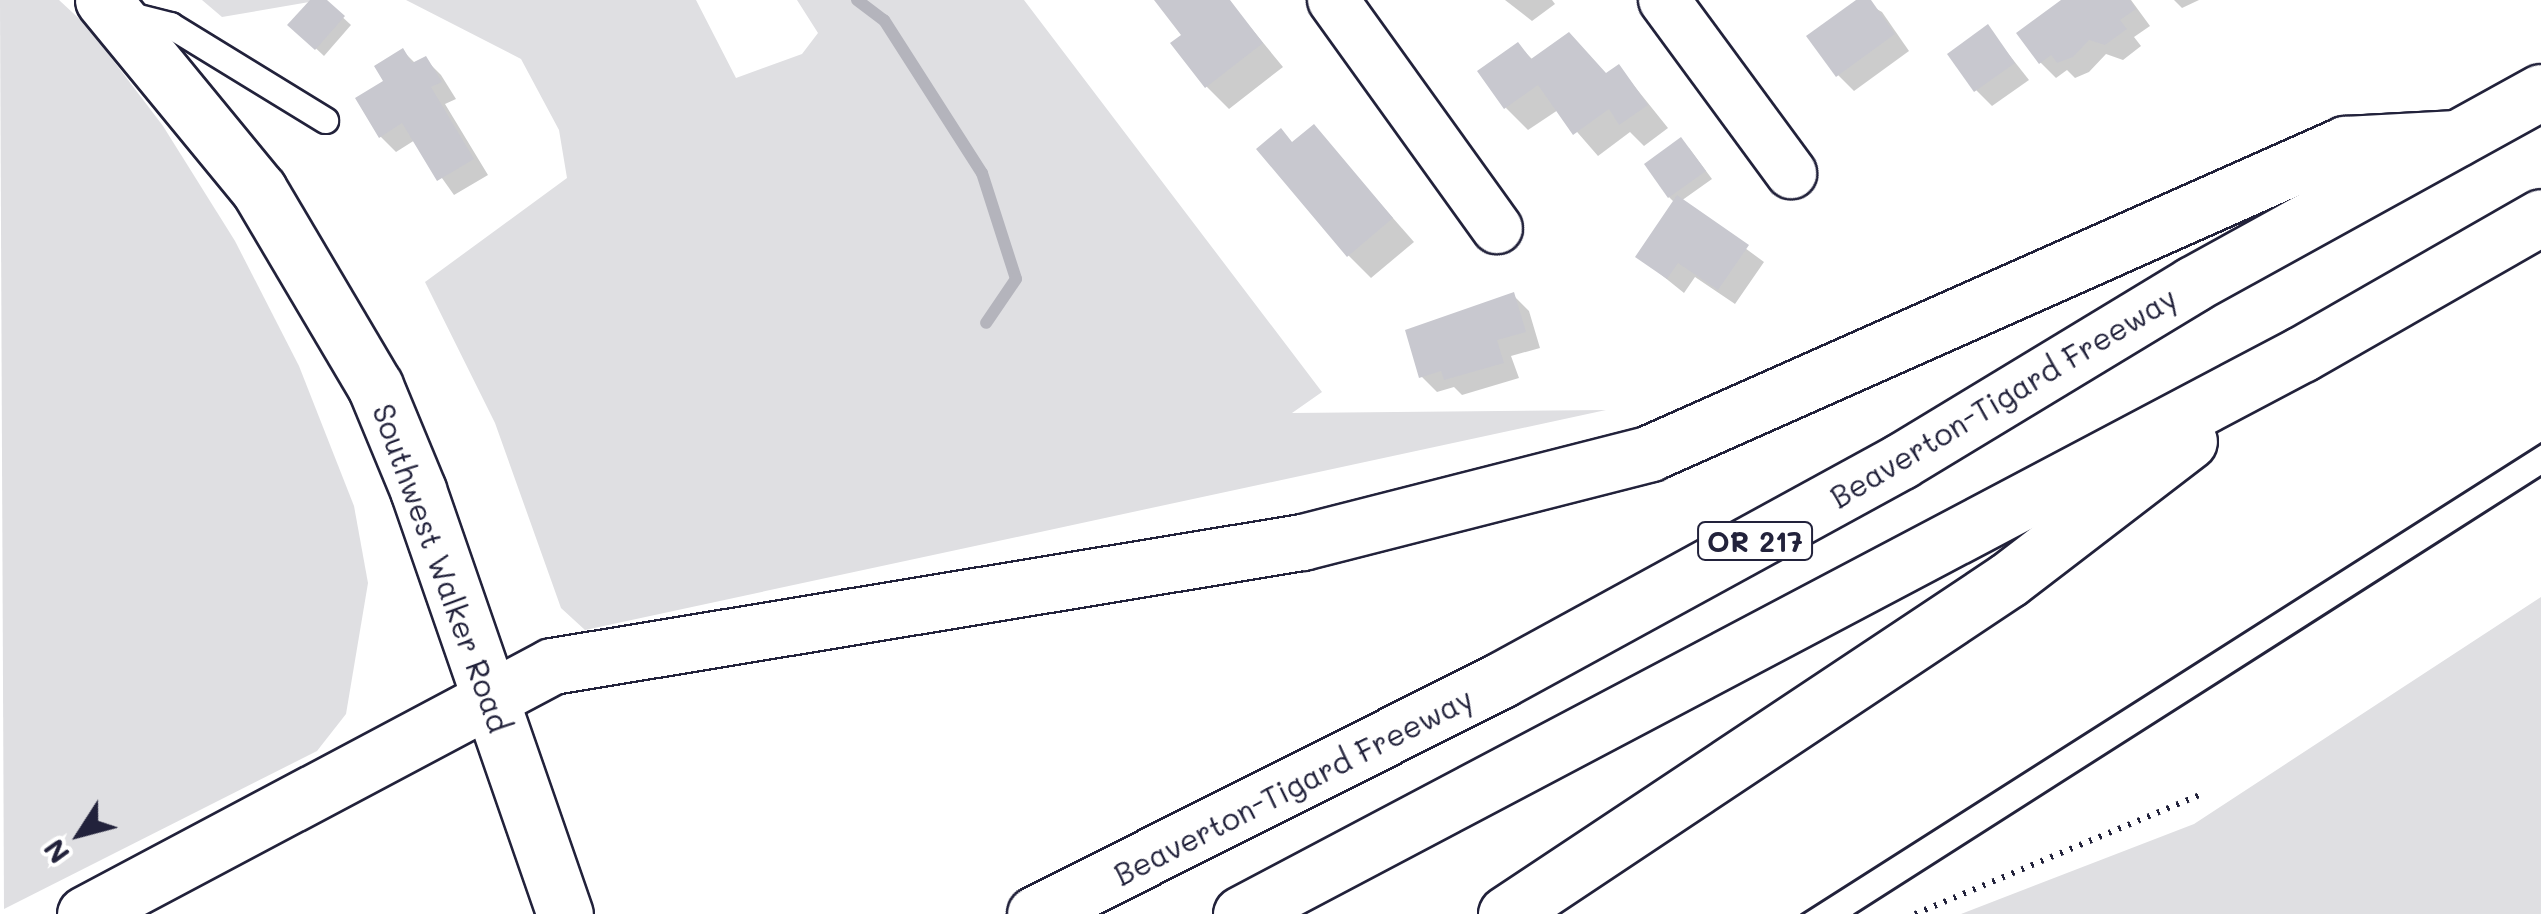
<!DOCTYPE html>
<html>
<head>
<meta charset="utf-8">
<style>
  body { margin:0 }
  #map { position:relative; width:2541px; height:914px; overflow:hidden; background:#fff; font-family:Mali,sans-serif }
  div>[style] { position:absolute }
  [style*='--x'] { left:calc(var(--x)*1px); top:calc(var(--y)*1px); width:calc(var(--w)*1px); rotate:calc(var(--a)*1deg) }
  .green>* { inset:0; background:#dfdfe2 }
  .shadow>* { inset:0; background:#0003 }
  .stream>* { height:12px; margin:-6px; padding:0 6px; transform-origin:6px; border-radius:6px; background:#b4b4bc }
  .building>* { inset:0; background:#c8c8cf }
  .path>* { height:6px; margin-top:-3px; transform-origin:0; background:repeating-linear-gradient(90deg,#22223b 0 2.5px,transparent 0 10.5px) }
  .roads { filter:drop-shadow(2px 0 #22223b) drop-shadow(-2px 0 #22223b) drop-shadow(0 2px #22223b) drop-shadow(0 -2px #22223b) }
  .service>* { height:25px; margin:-12.5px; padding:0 12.5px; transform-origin:12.5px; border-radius:12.5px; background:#fff }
  .minor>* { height:50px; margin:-25px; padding:0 25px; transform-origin:25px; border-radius:25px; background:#fff }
  .secondary>* { height:55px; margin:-27.5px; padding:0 27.5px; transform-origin:27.5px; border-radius:27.5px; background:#fff }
  .motorway>* { height:55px; margin:-27.5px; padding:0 27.5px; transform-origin:27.5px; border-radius:27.5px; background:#fff }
  .tram>* { height:2.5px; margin:-1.25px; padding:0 1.25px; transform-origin:1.25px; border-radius:1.25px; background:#22223b }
  span { translate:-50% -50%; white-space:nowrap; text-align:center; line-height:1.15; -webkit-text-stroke:9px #fff; paint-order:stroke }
  .shield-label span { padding:2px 8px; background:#fff; border:2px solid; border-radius:8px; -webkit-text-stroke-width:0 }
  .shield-label { font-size:28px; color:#22223b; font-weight:700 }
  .street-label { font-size:30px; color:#22223b }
  .north { position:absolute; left:30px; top:784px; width:100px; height:100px; -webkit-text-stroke:8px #fff; paint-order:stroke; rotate:234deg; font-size:28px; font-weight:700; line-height:40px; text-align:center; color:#22223b }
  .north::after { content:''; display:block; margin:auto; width:35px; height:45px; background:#22223b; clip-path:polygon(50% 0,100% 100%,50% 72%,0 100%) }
</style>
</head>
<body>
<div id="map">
  <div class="green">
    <div style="clip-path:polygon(0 0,59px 0,87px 26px,163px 126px,235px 241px,299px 366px,354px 506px,368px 583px,346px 714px,317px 751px,4px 909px)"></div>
    <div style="clip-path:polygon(202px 0,321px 0,222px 17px)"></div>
    <div style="clip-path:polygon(406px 0,696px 0,736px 78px,802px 54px,818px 33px,797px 0,1024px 0,1322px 392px,1292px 413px,1606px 410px,585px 630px,561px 608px,495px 423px,425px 282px,567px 178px,559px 130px,521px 59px)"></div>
    <div style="clip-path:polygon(2541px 597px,2541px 914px,1961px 914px,2194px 824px)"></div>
  </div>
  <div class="shadow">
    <div style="clip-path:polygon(313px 0,324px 0,351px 25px,324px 56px,291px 25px)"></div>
    <div style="clip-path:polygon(1158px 0,1228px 0,1283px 67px,1229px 109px,1206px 86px,1184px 35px)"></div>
    <div style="clip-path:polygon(1505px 0,1552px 0,1555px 4px,1532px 21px)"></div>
    <div style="clip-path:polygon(1861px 0,1882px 12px,1909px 51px,1854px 91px,1838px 75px)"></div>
    <div style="clip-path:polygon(2065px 0,2131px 0,2150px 26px,2134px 37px,2141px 46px,2123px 60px,2106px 54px,2089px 72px,2075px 78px,2067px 70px,2056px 78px,2040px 62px)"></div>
    <div style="clip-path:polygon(2174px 0,2199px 0,2182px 8px)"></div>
    <div style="clip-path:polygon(1988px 28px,2029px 80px,1992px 106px,1976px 90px)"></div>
    <div style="clip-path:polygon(1518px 45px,1534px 61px,1607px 75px,1619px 67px,1668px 128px,1644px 146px,1630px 132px,1598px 156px,1558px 110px,1528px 130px,1506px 108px)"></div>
    <div style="clip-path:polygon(403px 51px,416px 64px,425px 59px,441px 75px,456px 99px,445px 104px,488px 175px,454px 195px,415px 140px,396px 152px,380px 136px,386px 82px)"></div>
    <div style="clip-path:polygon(1314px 128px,1414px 242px,1371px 278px,1348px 255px,1293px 145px)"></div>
    <div style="clip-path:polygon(1689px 148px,1712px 179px,1681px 201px,1764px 262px,1735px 304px,1695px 277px,1684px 293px,1638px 256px,1675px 203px,1669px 197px)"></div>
    <div style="clip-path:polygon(1513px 295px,1529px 311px,1540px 348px,1511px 356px,1519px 378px,1462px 395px,1454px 387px,1437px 392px,1421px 376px)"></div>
  </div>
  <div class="stream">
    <div style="--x:857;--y:0;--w:34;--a:37"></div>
    <div style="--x:884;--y:20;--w:182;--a:57.4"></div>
    <div style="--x:982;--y:173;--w:111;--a:72.2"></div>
    <div style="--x:1016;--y:279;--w:53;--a:124.3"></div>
  </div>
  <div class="building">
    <div style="clip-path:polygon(310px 0,327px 0,345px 16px,315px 50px,287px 25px)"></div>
    <div style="clip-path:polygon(1154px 0,1230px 0,1263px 43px,1205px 88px,1170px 43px,1181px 35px)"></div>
    <div style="clip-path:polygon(1856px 0,1871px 0,1895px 34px,1836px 77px,1806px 36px)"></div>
    <div style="clip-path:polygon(2061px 0,2130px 0,2136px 9px,2120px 20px,2127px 29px,2105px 45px,2089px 40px,2073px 57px,2057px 63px,2051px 55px,2039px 64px,2016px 33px)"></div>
    <div style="clip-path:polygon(1988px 24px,2015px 63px,1974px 92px,1947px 54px)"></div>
    <div style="clip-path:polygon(1569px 32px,1606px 73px,1619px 64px,1648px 105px,1619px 125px,1609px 109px,1573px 135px,1538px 85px,1504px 109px,1477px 71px,1518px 42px,1531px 59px)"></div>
    <div style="clip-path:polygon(403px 48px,412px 63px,426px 56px,442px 82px,431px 87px,474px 159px,437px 181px,402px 123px,379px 138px,355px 98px,383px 81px,374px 66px)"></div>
    <div style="clip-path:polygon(1314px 124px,1393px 218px,1347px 257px,1256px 149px,1281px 128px,1292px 142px)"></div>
    <div style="clip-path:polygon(1681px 137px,1706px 171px,1668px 198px,1644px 164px)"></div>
    <div style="clip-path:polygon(1677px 195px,1749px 245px,1718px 290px,1678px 263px,1667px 279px,1635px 257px)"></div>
    <div style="clip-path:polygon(1514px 292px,1526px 332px,1497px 340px,1504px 363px,1444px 380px,1441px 371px,1419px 378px,1405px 330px)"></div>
  </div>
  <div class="path">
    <div style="--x:1915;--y:914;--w:313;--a:-22.7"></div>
  </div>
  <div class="roads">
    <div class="service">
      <div style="--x:123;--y:13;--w:49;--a:14.3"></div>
      <div style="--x:170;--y:25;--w:182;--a:31.5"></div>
    </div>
    <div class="minor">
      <div style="--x:1333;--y:0;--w:281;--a:54.3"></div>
      <div style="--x:1664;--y:0;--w:215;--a:53.7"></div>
    </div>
    <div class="secondary">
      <div style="--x:103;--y:0;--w:246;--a:50.6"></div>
      <div style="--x:259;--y:190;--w:228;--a:59.4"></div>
      <div style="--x:375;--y:386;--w:113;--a:67.5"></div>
      <div style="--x:418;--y:490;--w:449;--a:70.9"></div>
    </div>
    <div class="motorway">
      <div style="--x:85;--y:914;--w:529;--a:-27.97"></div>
      <div style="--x:552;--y:666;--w:760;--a:-9.39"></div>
      <div style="--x:1302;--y:542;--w:359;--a:-14.3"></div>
      <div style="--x:1650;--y:453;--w:761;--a:-23.97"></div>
      <div style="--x:2345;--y:144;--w:112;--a:-3.1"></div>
      <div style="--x:1035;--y:914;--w:521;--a:-26.66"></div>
      <div style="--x:1501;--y:680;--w:456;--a:-28.7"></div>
      <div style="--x:1901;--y:461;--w:341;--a:-31.2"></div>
      <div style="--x:2193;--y:284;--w:397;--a:-28.9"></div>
      <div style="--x:1241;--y:914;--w:1200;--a:-27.83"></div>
      <div style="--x:2302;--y:354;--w:275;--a:-29.8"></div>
      <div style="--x:1506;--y:914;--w:603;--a:-33.64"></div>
      <div style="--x:2008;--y:580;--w:228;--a:-37.5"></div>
    </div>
  </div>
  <div class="tram">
    <div style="--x:1801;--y:914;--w:877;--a:-32.48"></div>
    <div style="--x:1854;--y:914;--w:815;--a:-32.52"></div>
  </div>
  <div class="shield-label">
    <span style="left:1755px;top:541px">OR 217</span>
  </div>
  <div class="street-label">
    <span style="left:2003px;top:397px;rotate:-31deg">Beaverton-Tigard Freeway</span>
    <span style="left:442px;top:568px;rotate:70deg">Southwest Walker Road</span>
    <span style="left:1293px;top:786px;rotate:-27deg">Beaverton-Tigard Freeway</span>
  </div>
  <div class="north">N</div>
</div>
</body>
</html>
